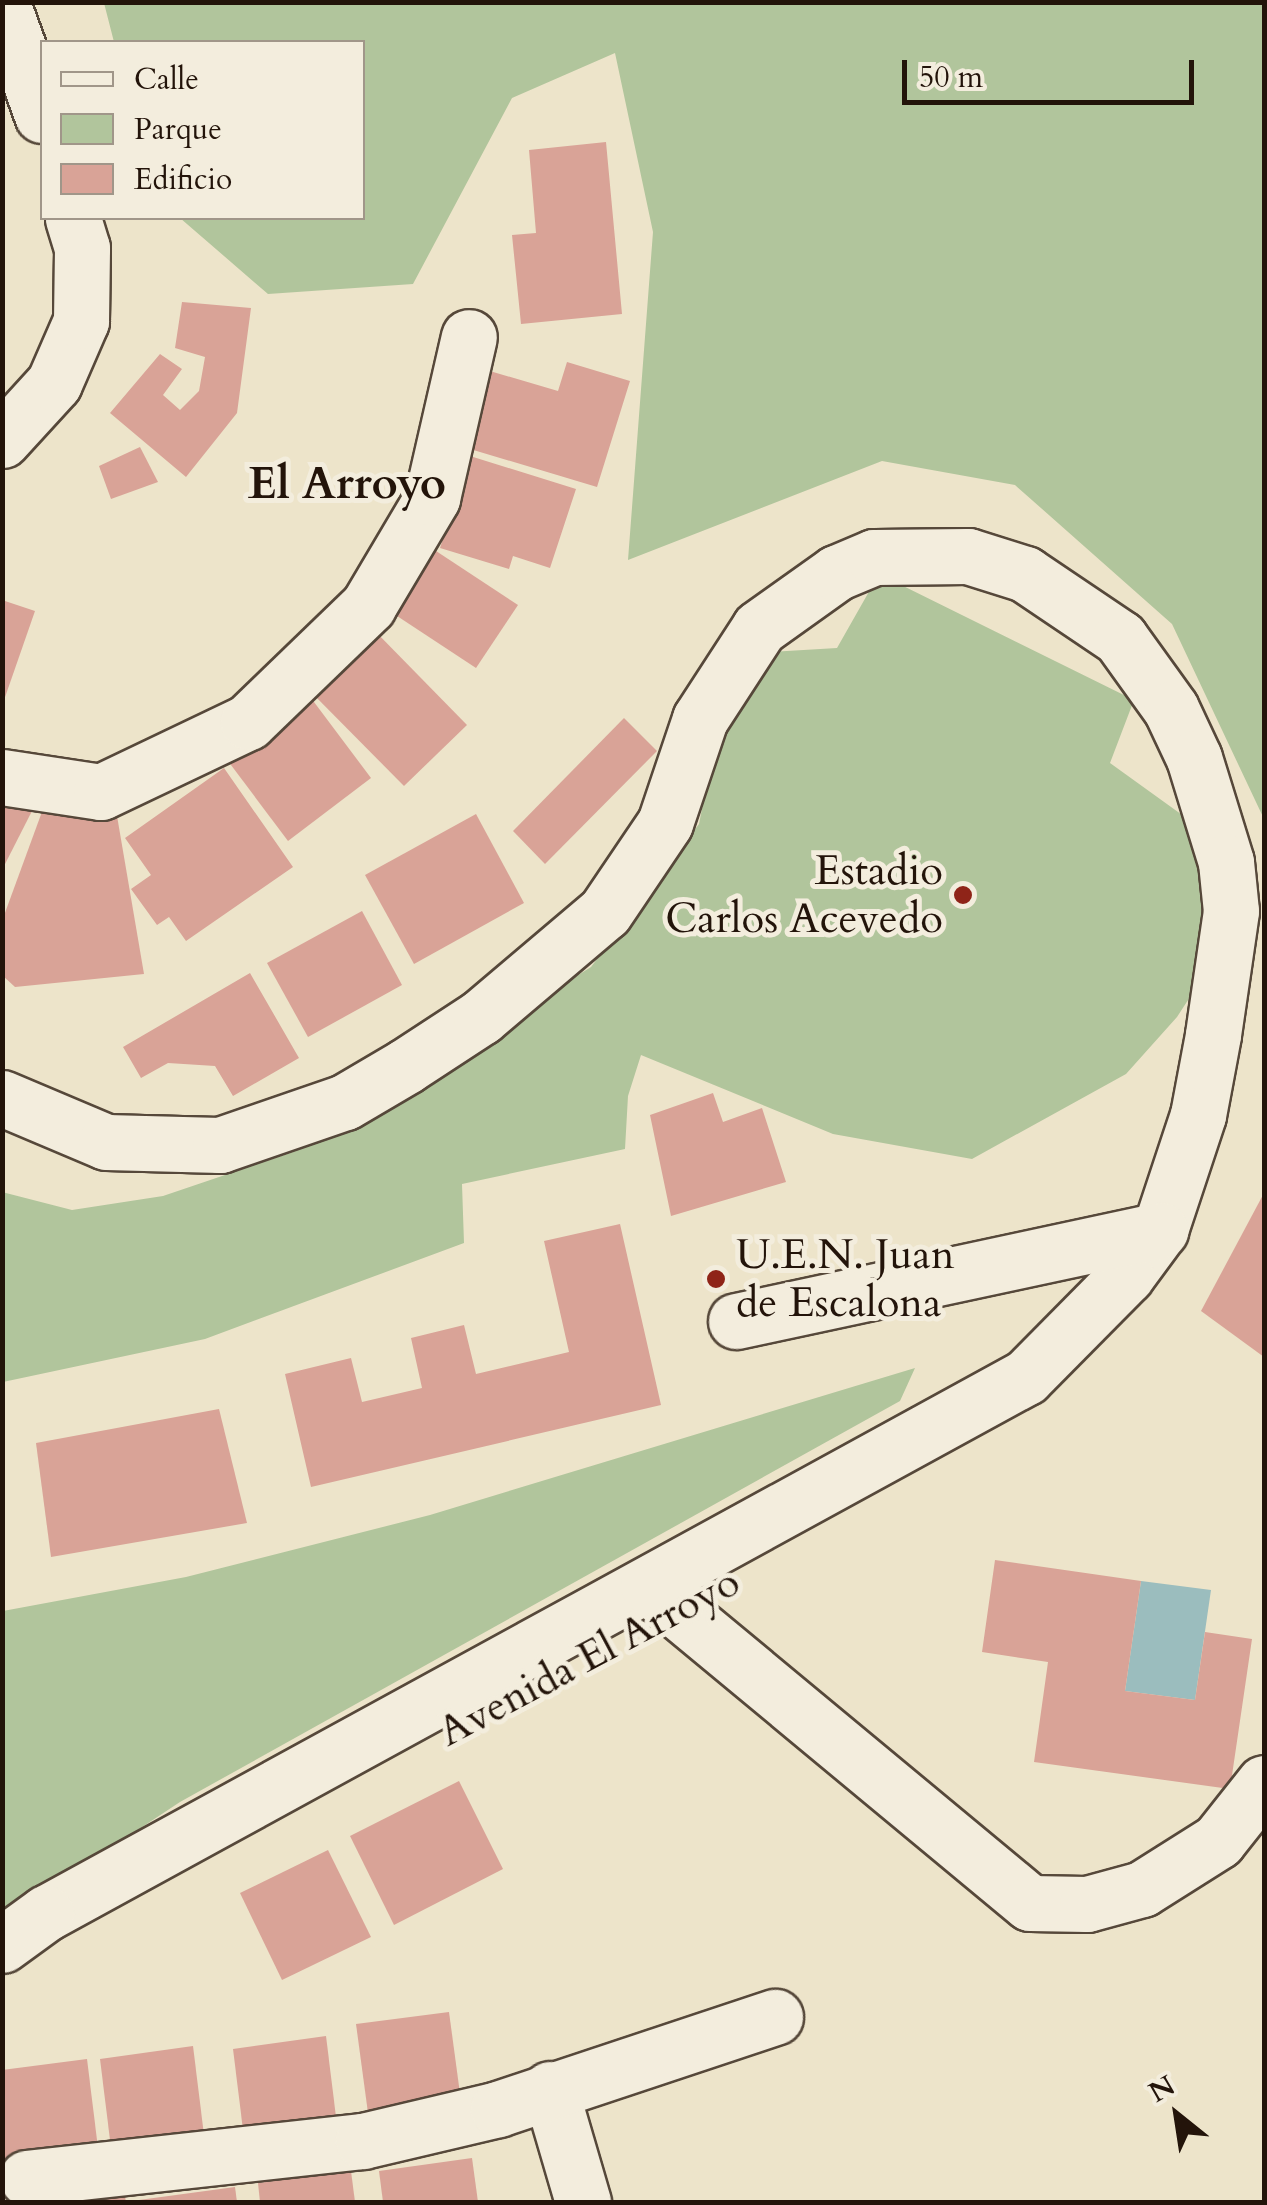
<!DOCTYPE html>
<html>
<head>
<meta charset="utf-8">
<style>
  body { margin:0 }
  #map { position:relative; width:1267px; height:2205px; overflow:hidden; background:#ede4ca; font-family:Cardo,serif }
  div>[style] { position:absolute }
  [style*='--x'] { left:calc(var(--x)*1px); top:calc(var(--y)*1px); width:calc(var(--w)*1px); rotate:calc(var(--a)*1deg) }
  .green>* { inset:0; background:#b1c59c }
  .water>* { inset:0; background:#9bbdbe }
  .building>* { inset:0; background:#d9a397 }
  .roads { filter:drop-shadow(2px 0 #56483a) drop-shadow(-2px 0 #56483a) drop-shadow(0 2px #56483a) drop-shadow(0 -2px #56483a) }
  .minor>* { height:55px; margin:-27.5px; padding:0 27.5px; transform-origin:27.5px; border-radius:27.5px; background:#f3eddd }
  .dots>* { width:28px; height:28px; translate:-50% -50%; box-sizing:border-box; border:5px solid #f3eddd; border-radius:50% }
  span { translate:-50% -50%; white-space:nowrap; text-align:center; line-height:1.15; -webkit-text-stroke:10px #f3eddd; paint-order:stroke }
  .poi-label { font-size:42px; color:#23140a }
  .right { translate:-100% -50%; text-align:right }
  .left { translate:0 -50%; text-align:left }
  .street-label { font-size:42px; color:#23140a }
  .neighbourhood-label { font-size:45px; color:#23140a; font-weight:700 }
  .frame { position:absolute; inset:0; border:5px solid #23140a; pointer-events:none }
  .legend { position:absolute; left:40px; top:40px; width:325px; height:180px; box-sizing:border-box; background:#f3eddd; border:2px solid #a09689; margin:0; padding:12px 18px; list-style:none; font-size:30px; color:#23140a }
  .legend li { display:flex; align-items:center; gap:20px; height:50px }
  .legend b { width:50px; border:2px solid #a09689 }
  .north { position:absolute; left:1127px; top:2065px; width:100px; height:100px; -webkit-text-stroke:8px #f3eddd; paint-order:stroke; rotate:330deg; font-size:28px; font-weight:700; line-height:40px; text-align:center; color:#23140a }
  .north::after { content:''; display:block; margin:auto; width:35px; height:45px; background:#23140a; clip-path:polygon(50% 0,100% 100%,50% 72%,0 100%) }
  .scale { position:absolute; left:902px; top:60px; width:292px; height:45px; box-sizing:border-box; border:5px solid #23140a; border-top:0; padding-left:12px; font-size:30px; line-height:35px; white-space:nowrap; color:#23140a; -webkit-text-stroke:8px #f3eddd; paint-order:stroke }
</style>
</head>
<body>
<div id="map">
  <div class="green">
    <div style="clip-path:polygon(104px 3px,1264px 3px,1264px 819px,1172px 624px,1015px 485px,882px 461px,628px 560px,653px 232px,615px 53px,512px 98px,413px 284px,268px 294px,180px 218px,362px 218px,362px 42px,114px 42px)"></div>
    <div style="clip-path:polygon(879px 574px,1134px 700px,1110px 763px,1203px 830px,1214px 960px,1177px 1017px,1126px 1074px,972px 1159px,833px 1134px,641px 1055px,628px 1096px,625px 1149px,462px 1184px,464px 1243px,205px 1339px,3px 1382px,2px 1192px,72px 1210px,163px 1196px,296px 1151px,591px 967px,699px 824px,720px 718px,770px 652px,837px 648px)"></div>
    <div style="clip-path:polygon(915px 1368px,900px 1401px,180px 1802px,3px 1919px,3px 1611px,186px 1577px,430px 1515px)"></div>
  </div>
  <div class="water">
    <div style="clip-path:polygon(1141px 1581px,1211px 1590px,1195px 1700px,1125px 1691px)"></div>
  </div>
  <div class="building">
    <div style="clip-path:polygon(606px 142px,622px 314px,521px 324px,512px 235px,536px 233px,529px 150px)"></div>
    <div style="clip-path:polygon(182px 302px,251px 308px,237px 413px,186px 477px,110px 413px,160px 354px,182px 369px,163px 395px,180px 410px,199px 391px,205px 357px,175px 348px)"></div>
    <div style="clip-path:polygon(567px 362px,630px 381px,597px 487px,460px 446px,483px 369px,558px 391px)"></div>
    <div style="clip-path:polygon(140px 447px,158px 482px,111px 499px,99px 466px)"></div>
    <div style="clip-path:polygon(470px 456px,576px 489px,550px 568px,513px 556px,509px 569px,440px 548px)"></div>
    <div style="clip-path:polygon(433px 549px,518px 605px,476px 668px,391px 612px)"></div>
    <div style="clip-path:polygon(2px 600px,35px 611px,3px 703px,2px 703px)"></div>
    <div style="clip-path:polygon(371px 627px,467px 725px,404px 786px,308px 689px)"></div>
    <div style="clip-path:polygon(308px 694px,371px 778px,288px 841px,225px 757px)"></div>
    <div style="clip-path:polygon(624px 718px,657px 751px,545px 864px,513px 831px)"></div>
    <div style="clip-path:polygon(224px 768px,293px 867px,186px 941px,169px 917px,157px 925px,131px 889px,151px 875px,125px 838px)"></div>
    <div style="clip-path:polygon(2px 803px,32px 811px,2px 870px)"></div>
    <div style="clip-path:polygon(43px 809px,116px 810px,144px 974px,15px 987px,2px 975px,2px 921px)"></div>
    <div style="clip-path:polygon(476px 814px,524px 903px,414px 964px,365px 875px)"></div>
    <div style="clip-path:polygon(362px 911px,402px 985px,308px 1037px,267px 963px)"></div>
    <div style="clip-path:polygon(250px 973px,299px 1058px,233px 1096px,215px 1066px,168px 1063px,141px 1078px,123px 1047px)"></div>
    <div style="clip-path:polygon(713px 1093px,723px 1122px,762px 1108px,786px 1182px,671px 1216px,650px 1115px)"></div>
    <div style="clip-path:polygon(1264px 1193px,1264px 1357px,1201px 1311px)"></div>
    <div style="clip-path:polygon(620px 1224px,661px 1405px,311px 1487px,285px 1374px,351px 1358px,362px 1402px,422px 1388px,411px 1338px,464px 1325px,476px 1374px,569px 1352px,544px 1241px)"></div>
    <div style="clip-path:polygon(219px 1409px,247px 1523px,51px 1557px,36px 1443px)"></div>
    <div style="clip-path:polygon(995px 1560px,1141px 1581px,1125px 1691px,1195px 1700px,1205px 1632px,1252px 1639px,1230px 1789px,1034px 1762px,1048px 1662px,982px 1652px)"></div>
    <div style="clip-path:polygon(459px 1781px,503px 1869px,394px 1925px,350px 1836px)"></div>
    <div style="clip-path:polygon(328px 1850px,371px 1937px,282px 1980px,240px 1893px)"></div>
    <div style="clip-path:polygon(449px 2012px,461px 2101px,368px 2113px,356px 2024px)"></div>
    <div style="clip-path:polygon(326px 2036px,337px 2125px,244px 2138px,233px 2049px)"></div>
    <div style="clip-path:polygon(193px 2046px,204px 2135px,111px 2148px,100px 2059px)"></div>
    <div style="clip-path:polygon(87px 2059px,98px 2148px,5px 2160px,2px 2070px)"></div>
    <div style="clip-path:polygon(472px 2158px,478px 2202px,383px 2202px,379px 2171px)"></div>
    <div style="clip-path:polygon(351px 2171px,355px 2202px,260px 2202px,258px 2183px)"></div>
    <div style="clip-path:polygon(235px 2187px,237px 2202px,139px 2202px,139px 2200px)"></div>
    <div style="clip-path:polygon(124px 2191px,126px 2202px,60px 2202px,60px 2200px)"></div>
  </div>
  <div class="roads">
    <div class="minor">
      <div style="--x:2;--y:3;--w:119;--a:70.3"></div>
      <div style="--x:2;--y:440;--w:77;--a:-47.6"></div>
      <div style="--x:54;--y:383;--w:68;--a:-66.5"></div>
      <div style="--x:81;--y:321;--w:73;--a:-89.2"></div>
      <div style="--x:82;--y:248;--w:31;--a:-107"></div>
      <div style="--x:2;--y:777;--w:100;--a:8.6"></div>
      <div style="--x:101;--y:792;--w:163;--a:-25.5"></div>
      <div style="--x:248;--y:722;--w:167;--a:-44"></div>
      <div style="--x:368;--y:606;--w:126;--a:-59.3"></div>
      <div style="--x:432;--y:498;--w:165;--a:-77.1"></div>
      <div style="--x:2;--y:1098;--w:113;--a:22.9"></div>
      <div style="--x:106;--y:1142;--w:114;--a:1.5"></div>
      <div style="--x:220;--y:1145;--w:132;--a:-19"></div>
      <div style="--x:345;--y:1102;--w:71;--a:-30.5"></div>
      <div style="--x:406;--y:1066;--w:90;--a:-33.2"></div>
      <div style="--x:481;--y:1017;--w:162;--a:-40.3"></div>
      <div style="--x:605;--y:912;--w:107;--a:-56"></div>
      <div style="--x:665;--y:823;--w:110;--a:-71.4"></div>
      <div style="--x:700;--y:719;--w:108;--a:-57"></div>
      <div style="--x:759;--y:628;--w:95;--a:-35.5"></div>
      <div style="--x:836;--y:573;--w:41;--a:-22.8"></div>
      <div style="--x:874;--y:557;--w:94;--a:-0.6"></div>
      <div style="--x:968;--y:556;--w:60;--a:17.5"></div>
      <div style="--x:1025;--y:574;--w:115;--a:34"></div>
      <div style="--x:1120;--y:638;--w:87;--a:54.3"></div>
      <div style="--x:1171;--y:709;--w:54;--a:64.9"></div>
      <div style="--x:1194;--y:758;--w:109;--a:72.9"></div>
      <div style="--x:1226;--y:862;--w:49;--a:84.2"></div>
      <div style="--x:1231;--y:911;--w:125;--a:98.3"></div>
      <div style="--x:1213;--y:1035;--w:81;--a:100.6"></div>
      <div style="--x:1198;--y:1115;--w:121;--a:108.3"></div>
      <div style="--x:1160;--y:1230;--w:57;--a:126.5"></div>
      <div style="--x:1126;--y:1276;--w:142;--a:134.7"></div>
      <div style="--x:1026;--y:1377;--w:1117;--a:151.32"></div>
      <div style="--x:46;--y:1913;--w:54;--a:144"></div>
      <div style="--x:736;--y:1321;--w:434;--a:-12.1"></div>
      <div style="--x:648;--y:1586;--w:496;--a:39.7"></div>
      <div style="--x:1030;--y:1903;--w:57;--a:1"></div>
      <div style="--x:1087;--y:1904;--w:57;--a:-15.3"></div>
      <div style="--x:1142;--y:1889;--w:90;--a:-32.3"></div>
      <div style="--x:1218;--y:1841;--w:74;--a:-51.6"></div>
      <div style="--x:550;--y:2089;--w:118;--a:73.7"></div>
      <div style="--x:27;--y:2178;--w:338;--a:-6.3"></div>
      <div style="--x:363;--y:2141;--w:139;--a:-13.3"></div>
      <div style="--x:498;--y:2109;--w:292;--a:-18.4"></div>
    </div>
  </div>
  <div class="dots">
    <div style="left:963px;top:895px;background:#8f2418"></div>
    <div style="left:716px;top:1279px;background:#8f2418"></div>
  </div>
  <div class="poi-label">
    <span class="right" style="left:943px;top:895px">Estadio<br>Carlos Acevedo</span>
    <span class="left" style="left:736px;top:1279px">U.E.N. Juan<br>de Escalona</span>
  </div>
  <div class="street-label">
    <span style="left:589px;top:1657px;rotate:-28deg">Avenida El Arroyo</span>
  </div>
  <div class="neighbourhood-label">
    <span style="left:347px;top:484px">El Arroyo</span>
  </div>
  <div class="frame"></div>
  <ul class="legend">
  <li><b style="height:12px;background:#f3eddd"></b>Calle</li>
  <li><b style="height:28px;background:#b1c59c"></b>Parque</li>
  <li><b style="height:28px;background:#d9a397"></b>Edificio</li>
  </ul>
  <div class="north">N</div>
  <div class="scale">50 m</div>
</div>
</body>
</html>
